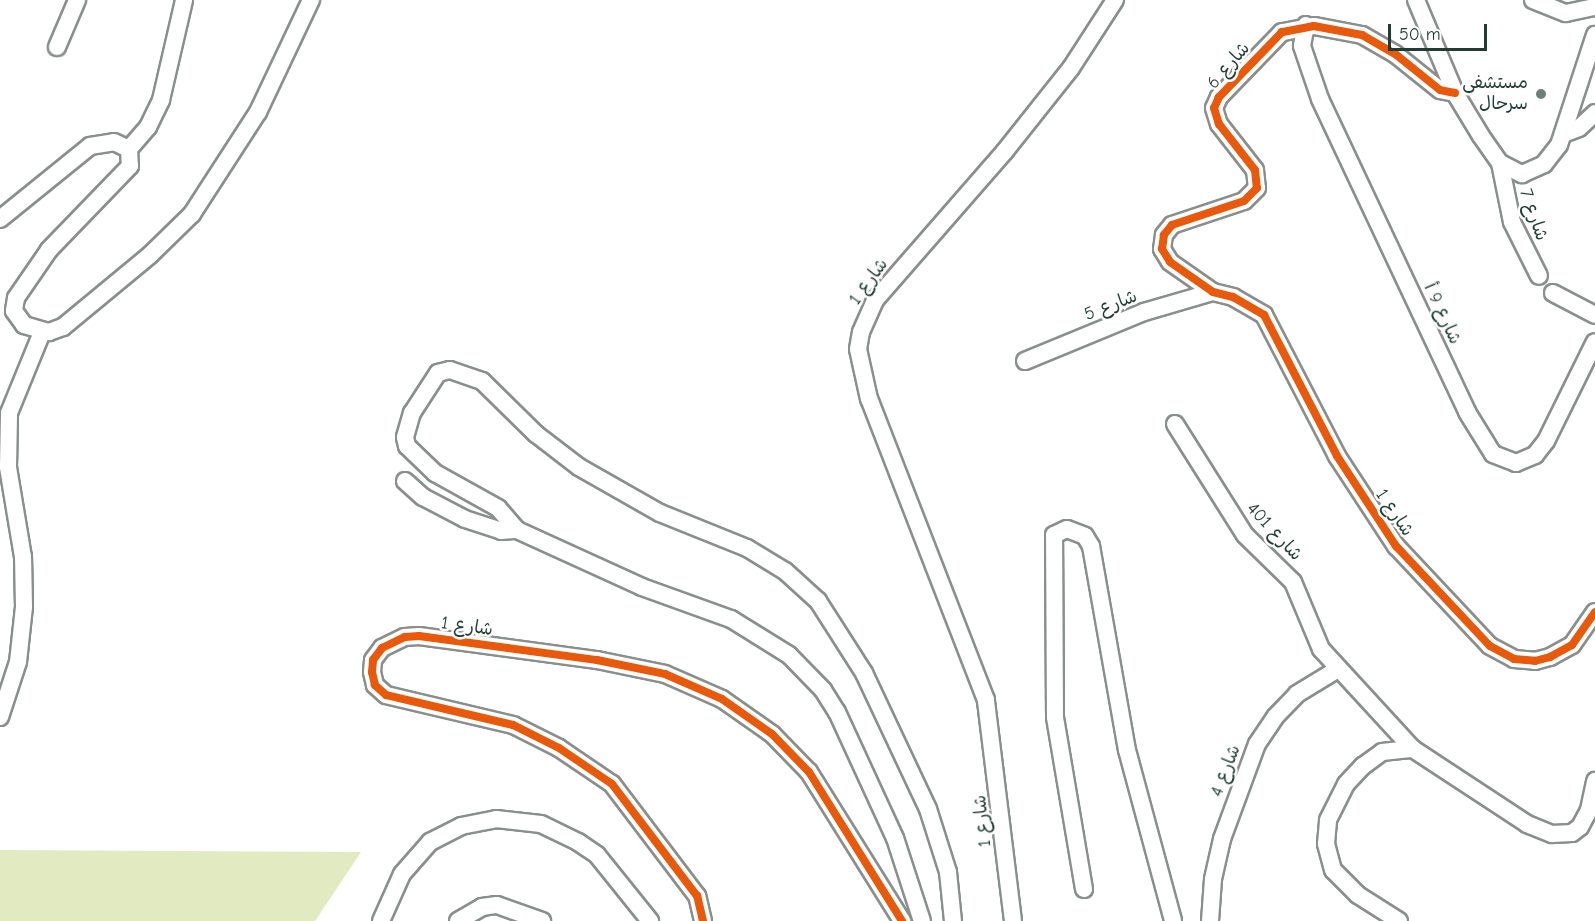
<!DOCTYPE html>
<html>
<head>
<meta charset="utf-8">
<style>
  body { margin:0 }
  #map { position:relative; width:1595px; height:921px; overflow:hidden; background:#fff; font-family:"Comic Neue","Playpen Sans Arabic",sans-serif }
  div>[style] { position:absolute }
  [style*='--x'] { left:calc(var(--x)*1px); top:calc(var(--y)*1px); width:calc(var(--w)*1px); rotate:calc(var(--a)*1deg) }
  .green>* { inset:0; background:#e1eac0 }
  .roads { filter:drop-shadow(2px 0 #898f8d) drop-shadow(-2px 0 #898f8d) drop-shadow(0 2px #898f8d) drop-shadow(0 -2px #898f8d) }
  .minor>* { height:16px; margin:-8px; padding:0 8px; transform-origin:8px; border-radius:8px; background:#fff }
  .cycleway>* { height:8px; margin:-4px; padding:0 4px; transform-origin:4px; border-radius:4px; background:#e8590c }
  .dots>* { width:16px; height:16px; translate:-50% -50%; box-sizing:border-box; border:3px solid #fff; border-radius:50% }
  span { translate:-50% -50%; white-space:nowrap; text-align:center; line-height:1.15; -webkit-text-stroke:5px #fff; paint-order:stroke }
  .street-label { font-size:18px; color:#1f3d34 }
  .poi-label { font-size:18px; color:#1f3d34 }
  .right { translate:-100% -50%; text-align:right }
  .scale { position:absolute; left:1388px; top:24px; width:99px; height:27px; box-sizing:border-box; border:3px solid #1f3d34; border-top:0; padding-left:8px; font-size:18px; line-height:21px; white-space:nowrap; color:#1f3d34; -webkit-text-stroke:4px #fff; paint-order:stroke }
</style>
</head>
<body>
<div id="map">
  <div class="green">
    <div style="clip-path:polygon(0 850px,361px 852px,315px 921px,0 921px)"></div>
  </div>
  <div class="roads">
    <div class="minor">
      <div style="--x:1416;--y:0;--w:101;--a:67.2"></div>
      <div style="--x:1455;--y:93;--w:50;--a:58.8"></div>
      <div style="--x:1481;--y:136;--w:33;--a:55"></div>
      <div style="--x:1500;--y:163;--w:25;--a:27"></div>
      <div style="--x:1522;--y:174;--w:24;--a:-24"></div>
      <div style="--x:1544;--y:164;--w:24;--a:-52"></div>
      <div style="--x:1559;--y:145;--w:116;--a:-71.9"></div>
      <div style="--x:1533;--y:0;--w:35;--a:22"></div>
      <div style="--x:1566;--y:13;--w:30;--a:-12"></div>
      <div style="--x:1306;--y:25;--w:21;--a:101"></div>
      <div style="--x:1302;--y:46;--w:56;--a:71.2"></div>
      <div style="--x:1320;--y:99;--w:346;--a:64.8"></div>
      <div style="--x:1467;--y:412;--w:49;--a:58.2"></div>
      <div style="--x:1493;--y:454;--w:25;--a:21"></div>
      <div style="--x:1516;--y:463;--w:21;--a:-23"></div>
      <div style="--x:1535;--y:455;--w:18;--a:-52"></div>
      <div style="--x:1546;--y:441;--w:110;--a:-63.7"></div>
      <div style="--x:57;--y:47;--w:51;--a:-66.9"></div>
      <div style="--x:1455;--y:93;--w:15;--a:-169"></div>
      <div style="--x:1440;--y:90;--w:58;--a:-141.3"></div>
      <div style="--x:1395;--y:54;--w:38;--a:-150"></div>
      <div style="--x:1362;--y:35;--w:49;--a:-169.4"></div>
      <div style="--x:1314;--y:26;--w:33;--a:169"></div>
      <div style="--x:1282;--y:32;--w:91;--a:134.1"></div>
      <div style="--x:1219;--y:97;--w:12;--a:114"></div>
      <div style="--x:1214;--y:108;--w:17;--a:73"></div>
      <div style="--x:1219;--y:124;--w:58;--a:52"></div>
      <div style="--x:1255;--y:170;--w:18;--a:84"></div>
      <div style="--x:1257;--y:188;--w:18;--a:135"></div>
      <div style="--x:1244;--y:201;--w:76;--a:161.6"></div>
      <div style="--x:1172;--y:225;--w:13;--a:129"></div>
      <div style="--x:1164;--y:235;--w:14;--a:98"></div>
      <div style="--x:1162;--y:249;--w:15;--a:58"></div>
      <div style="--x:1170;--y:262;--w:52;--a:34.9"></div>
      <div style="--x:1213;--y:292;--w:21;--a:14"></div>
      <div style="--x:1233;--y:297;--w:36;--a:30"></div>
      <div style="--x:1264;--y:315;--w:159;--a:62.6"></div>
      <div style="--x:1337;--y:456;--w:108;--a:56.8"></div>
      <div style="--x:1396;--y:546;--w:137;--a:46.8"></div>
      <div style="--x:1490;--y:646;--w:27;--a:28"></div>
      <div style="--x:1514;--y:659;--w:21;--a:5"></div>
      <div style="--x:1535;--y:661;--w:16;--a:-15"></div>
      <div style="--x:1550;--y:657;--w:25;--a:-29"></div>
      <div style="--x:1572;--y:645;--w:40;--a:-55.1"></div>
      <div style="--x:1563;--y:134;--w:17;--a:-21"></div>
      <div style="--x:1579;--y:128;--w:22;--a:-43"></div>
      <div style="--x:129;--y:149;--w:29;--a:-49"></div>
      <div style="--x:148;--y:127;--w:30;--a:-64"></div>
      <div style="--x:161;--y:100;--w:103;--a:-77"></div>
      <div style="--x:1500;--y:163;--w:60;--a:78.5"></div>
      <div style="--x:1512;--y:222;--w:60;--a:63.4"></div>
      <div style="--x:0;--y:219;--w:116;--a:-39"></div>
      <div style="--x:90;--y:146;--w:24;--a:-9"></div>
      <div style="--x:114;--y:142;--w:17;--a:25"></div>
      <div style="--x:129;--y:149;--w:17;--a:87"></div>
      <div style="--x:130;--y:166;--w:117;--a:134"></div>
      <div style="--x:49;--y:250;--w:58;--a:124.5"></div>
      <div style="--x:16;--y:298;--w:13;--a:99"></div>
      <div style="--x:14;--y:311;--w:17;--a:54"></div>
      <div style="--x:24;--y:325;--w:26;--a:16"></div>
      <div style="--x:49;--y:332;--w:15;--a:-20"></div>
      <div style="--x:63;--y:327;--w:113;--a:-39.6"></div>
      <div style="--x:150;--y:255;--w:59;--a:-44.3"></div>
      <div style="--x:192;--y:214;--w:121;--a:-57.1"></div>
      <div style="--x:258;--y:112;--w:124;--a:-64.7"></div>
      <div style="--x:1553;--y:293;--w:47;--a:27.6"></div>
      <div style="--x:1025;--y:361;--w:129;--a:-22.4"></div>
      <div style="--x:1144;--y:312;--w:72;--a:-16.2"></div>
      <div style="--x:1175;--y:424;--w:131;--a:57.8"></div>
      <div style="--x:1245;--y:535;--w:67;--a:44.4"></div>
      <div style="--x:1293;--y:582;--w:73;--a:67.3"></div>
      <div style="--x:1321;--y:649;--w:136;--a:47.4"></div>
      <div style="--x:1413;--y:749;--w:136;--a:33.3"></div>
      <div style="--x:1527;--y:824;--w:27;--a:22"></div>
      <div style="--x:1552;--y:834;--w:20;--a:-3"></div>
      <div style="--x:1572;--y:833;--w:10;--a:-37"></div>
      <div style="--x:1580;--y:827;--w:19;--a:-62"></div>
      <div style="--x:1589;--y:810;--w:30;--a:-78"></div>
      <div style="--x:405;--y:481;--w:24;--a:42"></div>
      <div style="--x:423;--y:497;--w:47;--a:27.6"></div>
      <div style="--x:465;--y:519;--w:38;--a:18"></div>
      <div style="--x:501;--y:531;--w:16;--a:-4"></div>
      <div style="--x:517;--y:530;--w:137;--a:24.5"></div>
      <div style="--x:642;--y:587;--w:95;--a:19.8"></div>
      <div style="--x:731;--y:619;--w:68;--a:31.8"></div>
      <div style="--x:789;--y:655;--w:49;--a:45.8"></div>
      <div style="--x:823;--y:690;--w:26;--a:58"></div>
      <div style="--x:837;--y:712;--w:139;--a:65.3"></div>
      <div style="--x:895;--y:838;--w:87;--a:72"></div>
      <div style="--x:517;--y:530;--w:29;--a:-131"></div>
      <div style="--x:498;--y:508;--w:72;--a:-150.9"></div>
      <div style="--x:435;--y:473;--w:39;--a:-136"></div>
      <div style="--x:407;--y:446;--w:9;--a:-103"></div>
      <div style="--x:405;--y:437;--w:25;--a:-74"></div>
      <div style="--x:412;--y:413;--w:48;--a:-57"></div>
      <div style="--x:438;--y:373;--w:12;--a:-14"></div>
      <div style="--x:450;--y:370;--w:34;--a:19"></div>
      <div style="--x:482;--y:381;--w:76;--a:44.5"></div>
      <div style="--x:536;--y:434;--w:54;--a:37.5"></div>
      <div style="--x:579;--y:467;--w:93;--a:29.6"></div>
      <div style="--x:660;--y:513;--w:94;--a:21.9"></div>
      <div style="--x:747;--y:548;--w:44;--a:31.2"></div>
      <div style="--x:785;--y:571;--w:45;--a:42.3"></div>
      <div style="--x:818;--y:601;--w:85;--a:57.4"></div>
      <div style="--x:864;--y:673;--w:150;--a:64.8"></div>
      <div style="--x:928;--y:809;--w:66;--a:72.4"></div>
      <div style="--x:948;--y:872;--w:49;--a:84.2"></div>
      <div style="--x:0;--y:717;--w:58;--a:-71.9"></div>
      <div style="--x:18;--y:662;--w:55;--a:-83.8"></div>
      <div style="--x:24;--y:607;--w:50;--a:-91.1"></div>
      <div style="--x:23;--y:557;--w:91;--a:-99.5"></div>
      <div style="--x:8;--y:467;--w:54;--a:-88.9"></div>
      <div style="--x:9;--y:413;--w:87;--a:-67.8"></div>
      <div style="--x:1084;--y:889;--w:174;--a:-99.6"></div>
      <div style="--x:1055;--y:717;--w:182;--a:-90.3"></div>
      <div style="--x:1054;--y:535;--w:14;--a:-25"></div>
      <div style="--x:1067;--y:529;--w:19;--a:21"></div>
      <div style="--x:1085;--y:536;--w:12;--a:59"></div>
      <div style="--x:1091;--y:546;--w:207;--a:80"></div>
      <div style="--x:1127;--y:750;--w:177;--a:74.9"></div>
      <div style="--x:381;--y:921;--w:51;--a:-65.9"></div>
      <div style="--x:402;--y:874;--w:43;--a:-48.8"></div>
      <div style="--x:430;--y:842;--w:35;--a:-27"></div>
      <div style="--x:461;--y:826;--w:36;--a:-11"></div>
      <div style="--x:496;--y:819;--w:45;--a:6.3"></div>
      <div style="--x:541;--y:824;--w:41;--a:25.9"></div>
      <div style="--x:578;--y:842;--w:23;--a:34"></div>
      <div style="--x:597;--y:855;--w:85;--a:51.2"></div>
      <div style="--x:458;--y:921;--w:28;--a:-30"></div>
      <div style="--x:482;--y:907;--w:15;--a:-8"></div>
      <div style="--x:497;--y:905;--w:48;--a:19.6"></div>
      <div style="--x:703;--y:921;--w:26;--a:-103"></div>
      <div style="--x:697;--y:896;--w:141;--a:-127.2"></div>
      <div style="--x:612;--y:784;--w:64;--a:-145.8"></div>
      <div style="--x:559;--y:748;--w:51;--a:-153.4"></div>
      <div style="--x:513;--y:725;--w:130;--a:-166.7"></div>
      <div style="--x:386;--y:695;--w:15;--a:-138"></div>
      <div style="--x:375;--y:685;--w:13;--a:-103"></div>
      <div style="--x:372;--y:672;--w:12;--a:-85"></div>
      <div style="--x:373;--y:660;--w:15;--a:-53"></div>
      <div style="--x:382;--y:648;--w:25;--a:-26"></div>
      <div style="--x:405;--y:637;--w:14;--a:-4"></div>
      <div style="--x:419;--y:636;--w:180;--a:7.7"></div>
      <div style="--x:597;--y:660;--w:69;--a:11.6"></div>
      <div style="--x:665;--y:674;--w:62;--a:23.7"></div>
      <div style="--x:722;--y:699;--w:61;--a:35"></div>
      <div style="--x:772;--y:734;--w:53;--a:45.8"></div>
      <div style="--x:809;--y:772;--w:176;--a:58"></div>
      <div style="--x:1013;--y:921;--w:223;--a:-97"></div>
      <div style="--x:986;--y:700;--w:323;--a:-111.2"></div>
      <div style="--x:869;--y:399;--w:51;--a:-102.4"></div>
      <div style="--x:858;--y:349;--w:17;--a:-80"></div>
      <div style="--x:861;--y:332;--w:36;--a:-66"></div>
      <div style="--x:876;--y:299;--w:196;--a:-48.9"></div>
      <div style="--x:1005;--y:151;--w:106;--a:-51.5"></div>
      <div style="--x:1071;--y:68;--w:81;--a:-57.1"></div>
      <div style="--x:1210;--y:921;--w:42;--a:-85.9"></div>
      <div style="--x:1213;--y:879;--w:41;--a:-77.3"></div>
      <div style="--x:1222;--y:839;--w:101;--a:-69.8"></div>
      <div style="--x:1257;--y:744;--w:32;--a:-56"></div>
      <div style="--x:1275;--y:717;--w:32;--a:-46"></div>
      <div style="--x:1297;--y:694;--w:48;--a:-31.4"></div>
      <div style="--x:1399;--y:921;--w:49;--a:-147.6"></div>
      <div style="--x:1358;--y:895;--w:35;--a:-135"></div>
      <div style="--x:1333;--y:870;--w:27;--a:-105"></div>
      <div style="--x:1326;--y:844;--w:24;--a:-85"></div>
      <div style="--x:1328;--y:820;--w:40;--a:-63.4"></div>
      <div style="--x:1346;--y:784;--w:25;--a:-47"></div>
      <div style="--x:1363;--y:766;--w:24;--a:-36"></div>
      <div style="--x:1382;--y:752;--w:31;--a:-6"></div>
    </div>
  </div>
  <div class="cycleway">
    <div style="--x:1455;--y:93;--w:15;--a:-169"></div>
    <div style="--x:1440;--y:90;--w:58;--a:-141.3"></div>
    <div style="--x:1395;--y:54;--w:38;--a:-150"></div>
    <div style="--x:1362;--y:35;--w:49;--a:-169.4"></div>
    <div style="--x:1314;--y:26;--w:33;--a:169"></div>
    <div style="--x:1282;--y:32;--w:91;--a:134.1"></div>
    <div style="--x:1219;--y:97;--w:12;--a:114"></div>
    <div style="--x:1214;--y:108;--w:17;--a:73"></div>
    <div style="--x:1219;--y:124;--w:58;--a:52"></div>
    <div style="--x:1255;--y:170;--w:18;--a:84"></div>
    <div style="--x:1257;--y:188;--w:18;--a:135"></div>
    <div style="--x:1244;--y:201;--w:76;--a:161.6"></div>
    <div style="--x:1172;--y:225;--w:13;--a:129"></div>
    <div style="--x:1164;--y:235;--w:14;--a:98"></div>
    <div style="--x:1162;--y:249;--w:15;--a:58"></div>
    <div style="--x:1170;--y:262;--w:52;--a:34.9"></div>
    <div style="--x:1213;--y:292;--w:21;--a:14"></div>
    <div style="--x:1233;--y:297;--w:36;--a:30"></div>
    <div style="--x:1264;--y:315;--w:159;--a:62.6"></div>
    <div style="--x:1337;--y:456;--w:108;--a:56.8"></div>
    <div style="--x:1396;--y:546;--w:137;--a:46.8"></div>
    <div style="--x:1490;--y:646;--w:27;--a:28"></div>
    <div style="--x:1514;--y:659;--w:21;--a:5"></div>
    <div style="--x:1535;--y:661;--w:16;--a:-15"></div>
    <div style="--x:1550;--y:657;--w:25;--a:-29"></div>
    <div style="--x:1572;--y:645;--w:40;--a:-55.1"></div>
    <div style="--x:703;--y:921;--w:26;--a:-103"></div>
    <div style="--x:697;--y:896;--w:141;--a:-127.2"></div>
    <div style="--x:612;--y:784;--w:64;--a:-145.8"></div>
    <div style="--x:559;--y:748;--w:51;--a:-153.4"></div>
    <div style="--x:513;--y:725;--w:130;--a:-166.7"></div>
    <div style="--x:386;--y:695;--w:15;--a:-138"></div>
    <div style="--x:375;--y:685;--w:13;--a:-103"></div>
    <div style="--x:372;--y:672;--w:12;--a:-85"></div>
    <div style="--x:373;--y:660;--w:15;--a:-53"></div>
    <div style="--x:382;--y:648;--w:25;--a:-26"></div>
    <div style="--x:405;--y:637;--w:14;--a:-4"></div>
    <div style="--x:419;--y:636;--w:180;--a:7.7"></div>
    <div style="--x:597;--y:660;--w:69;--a:11.6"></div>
    <div style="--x:665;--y:674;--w:62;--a:23.7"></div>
    <div style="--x:722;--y:699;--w:61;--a:35"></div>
    <div style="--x:772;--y:734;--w:53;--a:45.8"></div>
    <div style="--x:809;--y:772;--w:176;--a:58"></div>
  </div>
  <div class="dots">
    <div style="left:1541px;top:94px;background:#6d817b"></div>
  </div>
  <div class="street-label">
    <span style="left:1229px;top:66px;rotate:-49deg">شارع 6</span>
    <span style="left:1533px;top:215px;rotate:71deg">شارع 7</span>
    <span style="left:869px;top:282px;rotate:-54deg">شارع 1</span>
    <span style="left:1111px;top:306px;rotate:-21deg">شارع 5</span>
    <span style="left:1442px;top:314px;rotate:65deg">شارع 9 أ</span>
    <span style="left:1394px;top:513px;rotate:56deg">شارع 1</span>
    <span style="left:1274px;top:532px;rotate:47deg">شارع 401</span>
    <span style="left:467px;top:627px;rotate:8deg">شارع 1</span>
    <span style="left:1226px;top:771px;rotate:-69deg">شارع 4</span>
    <span style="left:983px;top:821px;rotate:-96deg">شارع 1</span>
  </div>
  <div class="poi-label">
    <span class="right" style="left:1528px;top:94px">مستشفى<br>سرحال</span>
  </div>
  <div class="scale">50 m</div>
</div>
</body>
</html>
